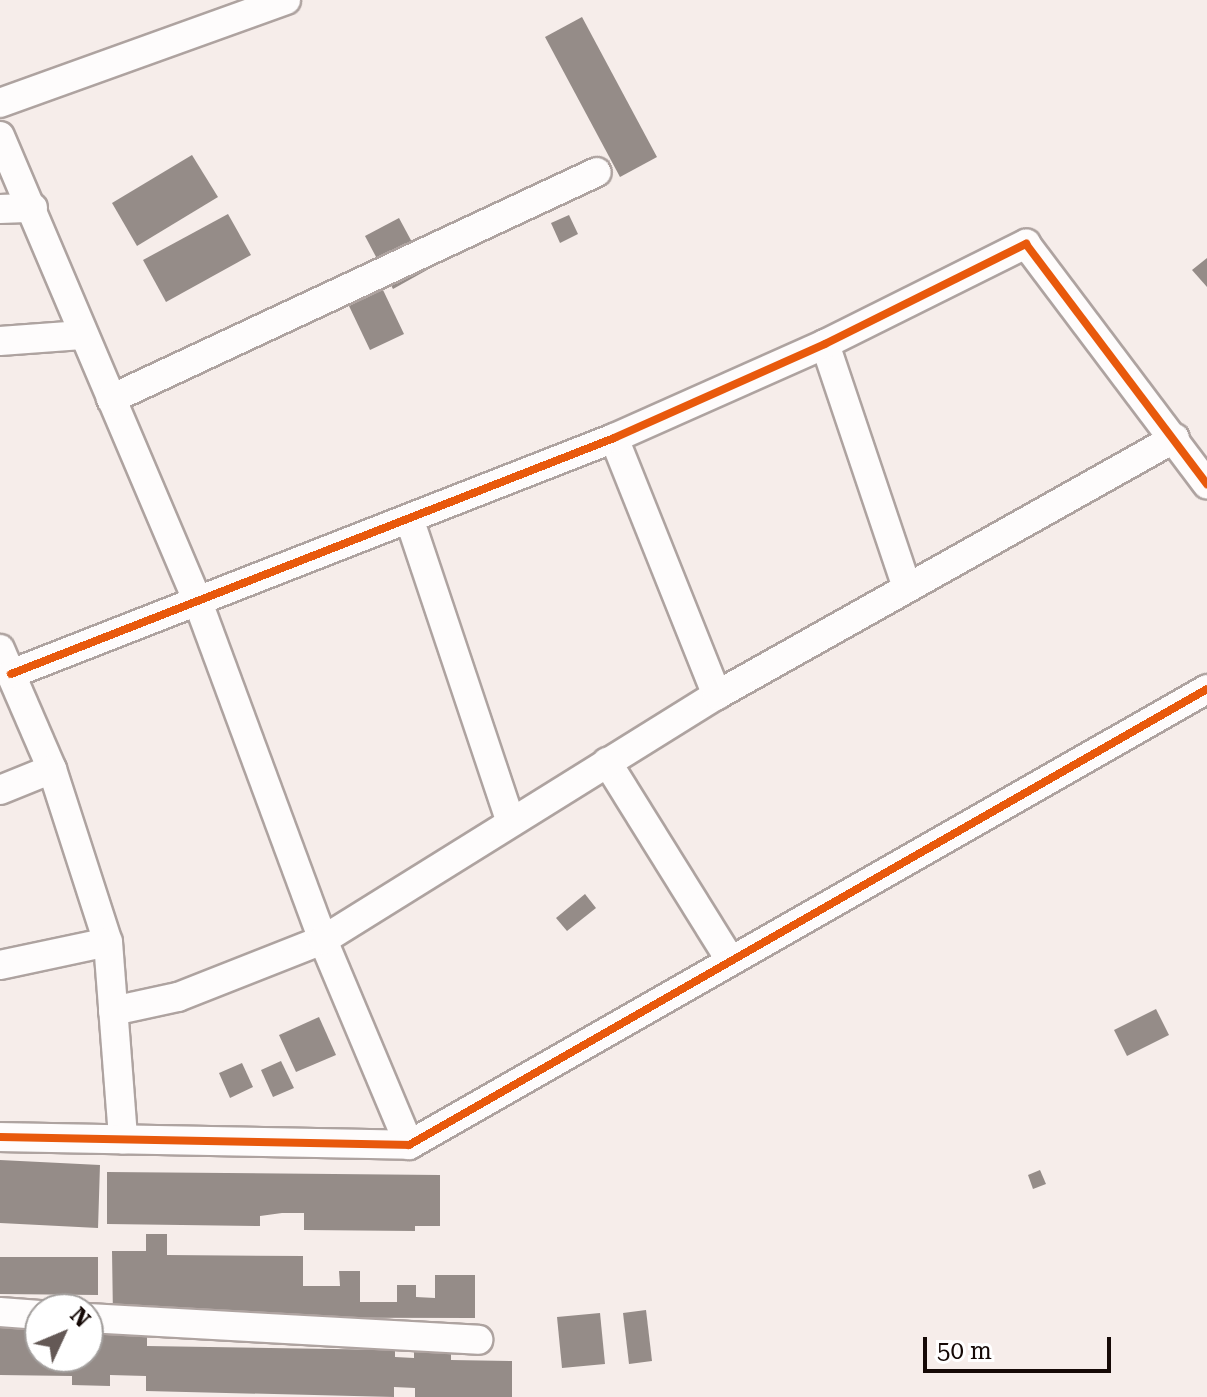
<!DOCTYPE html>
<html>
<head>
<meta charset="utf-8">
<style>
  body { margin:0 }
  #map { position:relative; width:1207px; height:1397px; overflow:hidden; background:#f6edea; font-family:"Roboto Serif",serif }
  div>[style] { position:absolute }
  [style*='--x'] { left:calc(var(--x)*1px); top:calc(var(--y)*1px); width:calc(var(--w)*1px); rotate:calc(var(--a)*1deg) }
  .building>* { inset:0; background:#958c88 }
  .roads { filter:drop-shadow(2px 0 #aea3a0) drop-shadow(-2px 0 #aea3a0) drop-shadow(0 2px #aea3a0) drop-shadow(0 -2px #aea3a0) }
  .minor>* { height:28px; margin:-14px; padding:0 14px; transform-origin:14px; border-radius:14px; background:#fefcfc }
  .cycleway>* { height:8px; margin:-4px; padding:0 4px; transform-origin:4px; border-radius:4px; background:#e8590c }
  span { translate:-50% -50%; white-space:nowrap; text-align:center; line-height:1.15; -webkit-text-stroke:8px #fff; paint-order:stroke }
  .north { position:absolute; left:24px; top:1293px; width:80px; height:80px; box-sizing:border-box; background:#fff; border:2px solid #a19d9b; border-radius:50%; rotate:46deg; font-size:22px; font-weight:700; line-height:32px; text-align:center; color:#150906 }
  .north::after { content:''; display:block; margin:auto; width:28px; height:36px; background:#645956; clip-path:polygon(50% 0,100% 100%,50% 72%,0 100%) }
  .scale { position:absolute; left:923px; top:1337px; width:188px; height:36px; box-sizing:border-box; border:4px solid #150906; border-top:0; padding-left:10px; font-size:24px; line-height:28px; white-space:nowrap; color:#150906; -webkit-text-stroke:6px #fff; paint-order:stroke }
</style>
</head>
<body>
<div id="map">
  <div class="building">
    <div style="clip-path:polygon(582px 17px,657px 157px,620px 177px,545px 37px)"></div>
    <div style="clip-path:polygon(192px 155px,218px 197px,137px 246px,112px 203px)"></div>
    <div style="clip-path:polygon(228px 214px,251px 255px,166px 302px,143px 260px)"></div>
    <div style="clip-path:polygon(569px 215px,578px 234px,560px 243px,551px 223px)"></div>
    <div style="clip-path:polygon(399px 218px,427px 270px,393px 289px,365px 236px)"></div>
    <div style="clip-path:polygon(1207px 258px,1207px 287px,1192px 270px)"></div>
    <div style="clip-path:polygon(383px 290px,404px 334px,370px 350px,349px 306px)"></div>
    <div style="clip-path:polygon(585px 894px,596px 908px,567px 931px,556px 918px)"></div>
    <div style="clip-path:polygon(1156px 1009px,1169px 1035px,1127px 1056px,1114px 1030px)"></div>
    <div style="clip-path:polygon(319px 1017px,336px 1055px,296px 1072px,279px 1035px)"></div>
    <div style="clip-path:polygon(281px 1061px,294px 1088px,273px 1097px,261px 1070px)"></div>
    <div style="clip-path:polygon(242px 1063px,253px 1087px,230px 1098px,219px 1073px)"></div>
    <div style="clip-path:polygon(0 1160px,100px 1165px,98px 1228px,0 1223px)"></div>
    <div style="clip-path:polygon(1040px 1170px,1046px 1184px,1033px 1189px,1028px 1175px)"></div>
    <div style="clip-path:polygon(107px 1172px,440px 1175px,440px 1226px,415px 1226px,415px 1231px,304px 1230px,304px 1213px,282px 1213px,260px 1216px,260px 1226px,107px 1224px)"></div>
    <div style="clip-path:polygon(146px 1234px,167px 1234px,167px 1255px,303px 1256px,303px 1286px,340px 1286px,339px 1271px,360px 1271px,360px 1302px,397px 1302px,397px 1285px,416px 1285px,416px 1297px,435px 1298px,435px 1275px,475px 1275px,475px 1318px,113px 1317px,112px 1251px,146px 1251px)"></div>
    <div style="clip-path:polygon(0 1257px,98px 1257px,98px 1295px,0 1294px)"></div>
    <div style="clip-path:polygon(646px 1310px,652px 1361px,629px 1364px,623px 1313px)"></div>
    <div style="clip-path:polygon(600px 1313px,605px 1364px,562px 1368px,557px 1317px)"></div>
    <div style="clip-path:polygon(0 1326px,40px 1327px,40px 1357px,88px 1357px,88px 1328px,147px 1329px,147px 1346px,395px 1350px,395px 1357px,414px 1358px,414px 1351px,451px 1352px,451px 1360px,512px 1361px,512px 1397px,415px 1397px,415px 1388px,394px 1387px,394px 1397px,146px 1391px,146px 1376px,110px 1375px,110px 1386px,72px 1385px,72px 1376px,0 1375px)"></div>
  </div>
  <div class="roads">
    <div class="minor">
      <div style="--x:0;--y:103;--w:304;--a:-19.8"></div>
      <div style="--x:0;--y:136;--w:506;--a:66.98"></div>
      <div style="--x:198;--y:602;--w:360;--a:69.7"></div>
      <div style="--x:323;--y:940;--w:222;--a:67.2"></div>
      <div style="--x:0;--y:209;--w:33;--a:-2"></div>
      <div style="--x:0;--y:341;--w:82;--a:-4.2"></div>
      <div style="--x:825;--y:344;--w:257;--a:71.4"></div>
      <div style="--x:111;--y:399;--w:536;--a:-25.04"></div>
      <div style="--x:614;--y:438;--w:277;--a:68.2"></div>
      <div style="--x:410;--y:521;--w:317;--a:71.5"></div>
      <div style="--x:0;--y:649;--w:131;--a:66.6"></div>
      <div style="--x:52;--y:769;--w:182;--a:72.1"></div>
      <div style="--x:108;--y:942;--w:198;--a:85.6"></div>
      <div style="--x:11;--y:674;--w:648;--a:-21.37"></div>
      <div style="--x:614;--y:438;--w:231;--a:-24"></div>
      <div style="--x:825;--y:344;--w:225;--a:-26.5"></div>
      <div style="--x:1026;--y:244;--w:301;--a:53"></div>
      <div style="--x:607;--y:762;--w:234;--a:58.1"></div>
      <div style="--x:0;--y:790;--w:56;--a:-22"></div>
      <div style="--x:0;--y:965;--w:110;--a:-12"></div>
      <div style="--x:113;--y:1011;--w:66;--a:-12.2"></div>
      <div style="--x:178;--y:997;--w:156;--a:-21.5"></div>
      <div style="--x:323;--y:940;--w:464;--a:-31.9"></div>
      <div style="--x:717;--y:695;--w:525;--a:-29.3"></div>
      <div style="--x:0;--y:1137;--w:409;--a:1.1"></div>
      <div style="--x:409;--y:1145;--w:919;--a:-29.74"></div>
      <div style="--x:0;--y:1312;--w:40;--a:4.3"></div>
      <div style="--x:88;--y:1318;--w:391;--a:3.2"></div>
    </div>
  </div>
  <div class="cycleway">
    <div style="--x:11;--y:674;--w:648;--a:-21.37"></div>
    <div style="--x:614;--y:438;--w:231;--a:-24"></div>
    <div style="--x:825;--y:344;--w:225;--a:-26.5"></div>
    <div style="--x:1026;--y:244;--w:301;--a:53"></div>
    <div style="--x:0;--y:1137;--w:409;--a:1.1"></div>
    <div style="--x:409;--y:1145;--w:919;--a:-29.74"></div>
  </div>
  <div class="north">N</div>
  <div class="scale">50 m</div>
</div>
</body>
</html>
